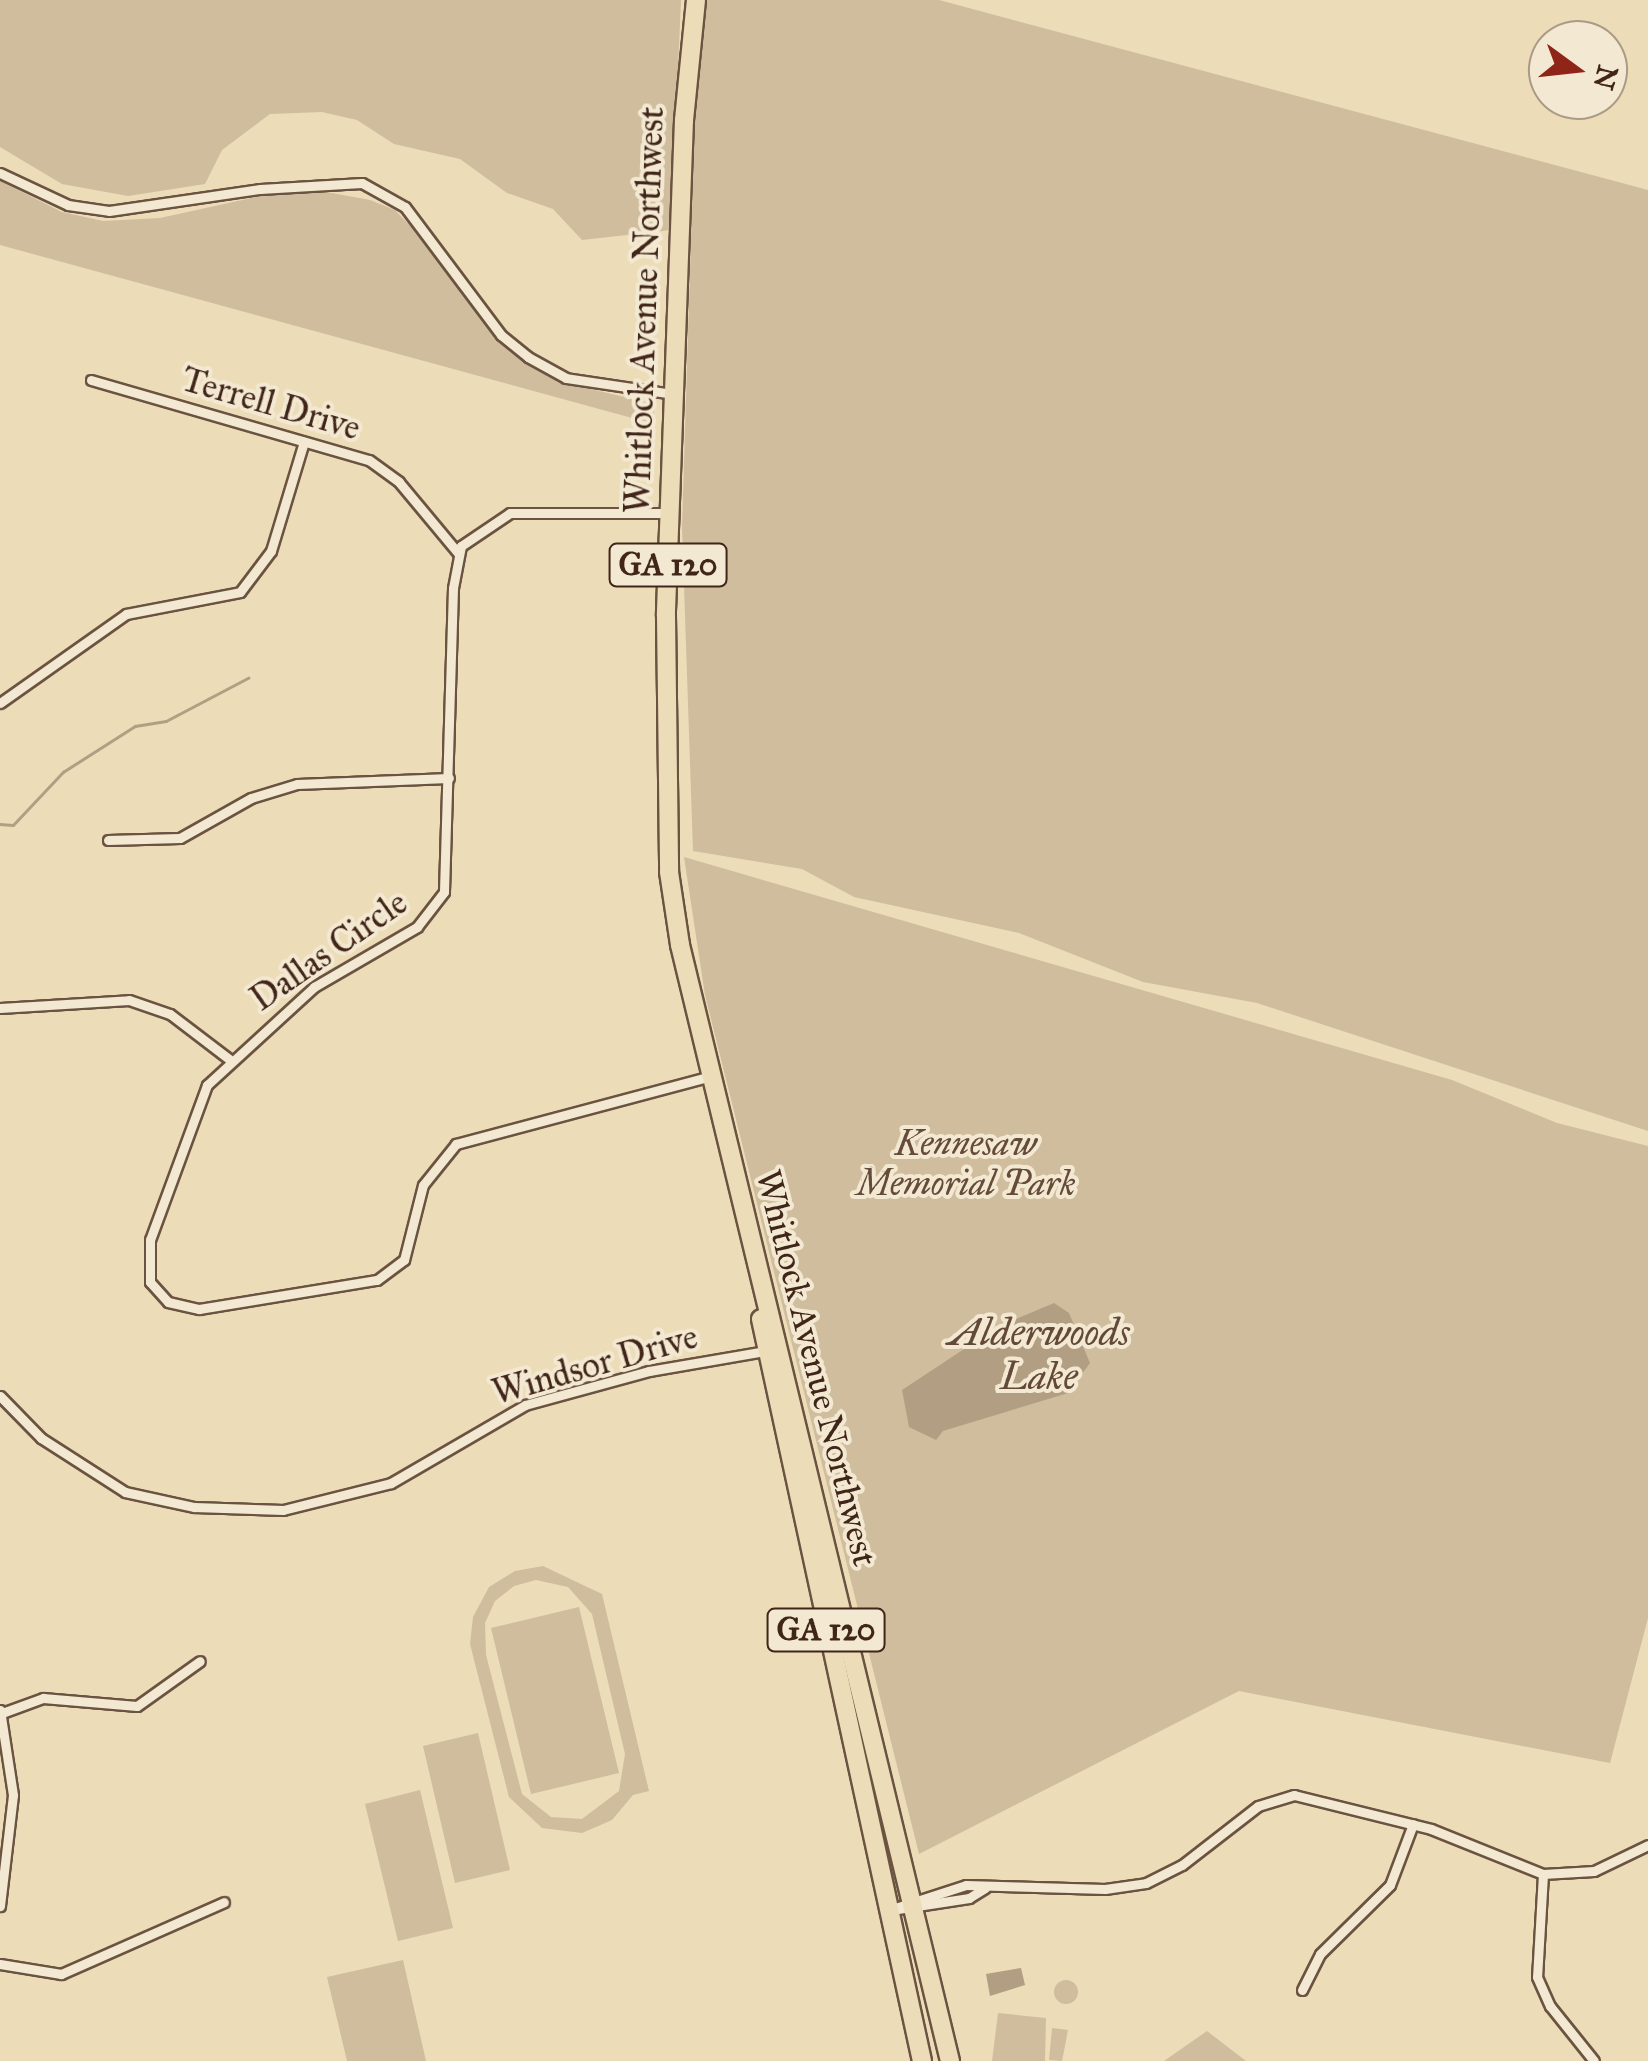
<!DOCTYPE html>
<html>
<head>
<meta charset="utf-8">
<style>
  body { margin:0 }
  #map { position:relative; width:1648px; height:2061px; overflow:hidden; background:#ecdcb8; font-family:"IM FELL Great Primer",serif }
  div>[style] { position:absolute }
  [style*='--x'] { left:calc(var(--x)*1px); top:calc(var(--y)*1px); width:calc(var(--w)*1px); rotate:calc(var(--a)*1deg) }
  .green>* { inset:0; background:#cfbd9d }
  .round { border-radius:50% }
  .water>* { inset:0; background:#b29e82 }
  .stream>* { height:2.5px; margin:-1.25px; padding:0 1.25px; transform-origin:1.25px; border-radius:1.25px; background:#b29e82 }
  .roads { filter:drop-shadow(2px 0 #6b5341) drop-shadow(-2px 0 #6b5341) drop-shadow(0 2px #6b5341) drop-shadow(0 -2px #6b5341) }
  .street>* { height:9px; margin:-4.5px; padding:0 4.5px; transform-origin:4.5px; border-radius:4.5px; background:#f3e8d1 }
  .highway>* { height:18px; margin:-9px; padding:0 9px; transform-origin:9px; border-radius:9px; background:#ecdcb8 }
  span { translate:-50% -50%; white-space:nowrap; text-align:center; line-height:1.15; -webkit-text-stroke:8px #f3e8d1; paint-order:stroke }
  .shield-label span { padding:2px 8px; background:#f3e8d1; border:2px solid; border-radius:8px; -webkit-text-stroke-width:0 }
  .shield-label { font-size:32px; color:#402519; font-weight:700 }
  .street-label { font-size:35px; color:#402519 }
  .park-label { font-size:35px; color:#644b3a; font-style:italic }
  .water-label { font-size:38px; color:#624938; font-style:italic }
  .north { position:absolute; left:1528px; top:20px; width:100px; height:100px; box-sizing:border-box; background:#f3e8d1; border:2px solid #ab9a87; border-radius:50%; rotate:105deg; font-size:28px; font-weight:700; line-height:40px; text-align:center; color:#402519 }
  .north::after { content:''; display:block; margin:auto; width:35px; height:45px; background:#8f2418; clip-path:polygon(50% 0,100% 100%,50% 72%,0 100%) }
</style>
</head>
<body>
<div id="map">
  <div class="green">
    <div style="clip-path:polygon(0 0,681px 0,671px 230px,582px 240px,553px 209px,507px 193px,460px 159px,394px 144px,357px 120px,322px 112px,270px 114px,222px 150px,205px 184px,128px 196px,62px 184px,0 147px)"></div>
    <div style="clip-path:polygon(707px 0,939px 0,1648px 190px,1648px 1131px,1257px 1003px,1143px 982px,1019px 933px,854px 897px,802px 869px,693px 851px,682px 527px,696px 78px)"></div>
    <div style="clip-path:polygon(0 181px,62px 212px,103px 221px,160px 218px,274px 193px,321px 191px,370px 200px,395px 210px,418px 234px,498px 340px,561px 382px,654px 404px,654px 424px,0 245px)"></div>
    <div style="clip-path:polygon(684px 857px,1452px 1080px,1557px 1123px,1648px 1146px,1648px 1618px,1610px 1763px,1239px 1691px,919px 1854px,705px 995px)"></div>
    <div style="clip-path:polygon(evenodd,543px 1566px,602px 1594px,649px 1791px,633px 1795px,612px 1820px,582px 1833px,542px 1828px,509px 1797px,470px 1644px,473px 1617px,489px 1587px,515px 1571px,543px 1566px,536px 1580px,568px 1587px,592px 1614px,625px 1754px,619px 1791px,582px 1819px,551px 1817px,522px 1794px,486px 1655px,485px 1623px,495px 1601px,514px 1586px,536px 1580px)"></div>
    <div style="clip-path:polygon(579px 1607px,619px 1773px,531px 1794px,491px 1628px)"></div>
    <div style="clip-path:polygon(478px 1733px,510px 1870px,455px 1883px,423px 1746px)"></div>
    <div style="clip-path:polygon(420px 1790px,453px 1928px,398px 1941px,365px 1804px)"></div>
    <div style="clip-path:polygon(403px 1960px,426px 2061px,347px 2061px,327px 1977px)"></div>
    <div class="round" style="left:1054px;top:1980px;width:24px;height:24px"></div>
    <div style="clip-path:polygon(998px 2013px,1046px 2018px,1045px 2061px,992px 2061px)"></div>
    <div style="clip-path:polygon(1052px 2028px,1068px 2030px,1062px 2061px,1049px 2060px)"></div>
    <div style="clip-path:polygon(1207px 2031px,1246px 2061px,1164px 2061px)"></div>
  </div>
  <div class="water">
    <div style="clip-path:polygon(1054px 1303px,1069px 1313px,1090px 1363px,1068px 1393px,943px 1431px,936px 1440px,909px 1427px,902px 1390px,999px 1326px)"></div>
    <div style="clip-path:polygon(1021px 1968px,1025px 1985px,990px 1996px,986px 1974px)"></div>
  </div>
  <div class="stream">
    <div style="--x:0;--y:824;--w:13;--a:4"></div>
    <div style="--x:13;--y:825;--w:73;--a:-46.7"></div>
    <div style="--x:63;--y:772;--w:85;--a:-32.6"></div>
    <div style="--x:135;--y:726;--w:31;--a:-9"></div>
    <div style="--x:166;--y:721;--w:93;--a:-27.7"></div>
  </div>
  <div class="roads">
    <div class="street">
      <div style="--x:0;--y:173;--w:75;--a:25.2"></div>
      <div style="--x:68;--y:205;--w:41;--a:8.3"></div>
      <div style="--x:109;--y:211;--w:153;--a:-8.3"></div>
      <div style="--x:260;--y:189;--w:102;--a:-3.4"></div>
      <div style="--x:362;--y:183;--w:49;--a:29.2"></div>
      <div style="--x:405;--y:207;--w:160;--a:53.1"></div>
      <div style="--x:501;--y:335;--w:35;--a:39"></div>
      <div style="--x:528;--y:357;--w:43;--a:28.9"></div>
      <div style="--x:566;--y:378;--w:108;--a:8.5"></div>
      <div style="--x:91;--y:380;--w:289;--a:16.1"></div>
      <div style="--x:369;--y:460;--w:37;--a:36"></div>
      <div style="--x:399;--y:482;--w:92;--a:50.3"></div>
      <div style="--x:670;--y:513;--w:160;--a:180"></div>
      <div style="--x:510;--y:513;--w:59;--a:146"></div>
      <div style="--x:461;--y:546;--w:43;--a:100.8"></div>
      <div style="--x:453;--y:588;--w:304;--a:91.7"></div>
      <div style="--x:444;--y:892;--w:44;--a:127.6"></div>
      <div style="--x:417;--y:927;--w:119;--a:149.8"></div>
      <div style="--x:314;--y:987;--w:145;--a:137.5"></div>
      <div style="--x:207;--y:1085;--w:165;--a:110.2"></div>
      <div style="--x:150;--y:1240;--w:42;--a:90"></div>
      <div style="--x:150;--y:1282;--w:27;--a:48"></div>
      <div style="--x:168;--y:1302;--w:32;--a:13"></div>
      <div style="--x:199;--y:1309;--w:180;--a:-9.3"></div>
      <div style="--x:377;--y:1280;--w:34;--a:-37"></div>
      <div style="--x:404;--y:1260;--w:77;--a:-75.8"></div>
      <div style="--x:423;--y:1185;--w:53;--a:-51.2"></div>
      <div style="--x:456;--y:1144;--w:265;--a:-14.9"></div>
      <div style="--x:0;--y:703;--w:154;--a:-35.2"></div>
      <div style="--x:126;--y:614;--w:116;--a:-10.9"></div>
      <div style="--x:240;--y:592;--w:51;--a:-52.9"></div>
      <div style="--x:271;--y:551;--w:114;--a:-73.2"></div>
      <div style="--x:108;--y:840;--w:72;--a:-1.6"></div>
      <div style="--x:180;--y:838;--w:81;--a:-29.4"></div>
      <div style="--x:251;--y:798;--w:48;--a:-16.9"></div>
      <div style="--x:297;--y:784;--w:152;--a:-2.3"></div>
      <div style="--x:0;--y:1008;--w:129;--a:-3.5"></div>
      <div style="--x:129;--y:1000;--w:43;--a:18.9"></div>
      <div style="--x:170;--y:1014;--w:74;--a:37.3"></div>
      <div style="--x:0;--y:1396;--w:59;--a:45.7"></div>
      <div style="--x:41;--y:1438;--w:100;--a:32.7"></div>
      <div style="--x:125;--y:1492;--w:71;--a:12.3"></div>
      <div style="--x:194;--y:1507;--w:89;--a:1.9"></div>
      <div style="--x:283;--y:1510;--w:111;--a:-14"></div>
      <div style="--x:391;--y:1483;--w:155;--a:-30.2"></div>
      <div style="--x:525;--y:1405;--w:129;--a:-15.3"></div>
      <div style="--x:649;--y:1371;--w:123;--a:-9.8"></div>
      <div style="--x:0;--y:1710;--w:86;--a:81.3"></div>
      <div style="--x:13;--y:1795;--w:112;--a:96.7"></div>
      <div style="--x:2;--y:1713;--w:44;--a:-20.1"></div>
      <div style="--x:43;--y:1698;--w:94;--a:4.9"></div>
      <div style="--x:137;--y:1706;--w:77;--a:-35.5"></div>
      <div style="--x:1543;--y:1874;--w:103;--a:93.3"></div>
      <div style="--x:1537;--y:1977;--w:32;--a:66"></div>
      <div style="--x:1550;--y:2006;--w:70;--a:51.3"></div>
      <div style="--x:889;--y:1910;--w:81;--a:-18"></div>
      <div style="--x:966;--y:1885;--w:139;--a:1.6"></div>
      <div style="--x:1105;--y:1889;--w:41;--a:-8.3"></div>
      <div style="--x:1146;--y:1883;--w:40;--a:-26.6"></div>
      <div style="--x:1182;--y:1865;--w:96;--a:-37.8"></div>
      <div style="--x:1258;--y:1806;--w:38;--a:-17"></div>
      <div style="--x:1294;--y:1795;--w:141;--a:13.9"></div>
      <div style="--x:1431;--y:1829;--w:121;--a:21.9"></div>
      <div style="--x:1543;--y:1874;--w:51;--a:-3.4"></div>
      <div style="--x:1594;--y:1871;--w:60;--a:-25.7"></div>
      <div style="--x:891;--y:1910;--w:79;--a:-8.7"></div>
      <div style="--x:969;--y:1898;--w:19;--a:-32"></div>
      <div style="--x:0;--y:1964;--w:62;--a:9.3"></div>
      <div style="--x:61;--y:1974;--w:178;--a:-23.8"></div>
      <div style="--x:1302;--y:1990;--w:40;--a:-63.4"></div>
      <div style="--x:1320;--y:1954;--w:98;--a:-44.6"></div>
      <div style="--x:1390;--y:1885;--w:65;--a:-69.3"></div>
    </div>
    <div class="highway">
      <div style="--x:696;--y:0;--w:121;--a:95.7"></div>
      <div style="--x:684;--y:120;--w:496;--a:92.1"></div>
      <div style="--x:666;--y:616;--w:256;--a:89.3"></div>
      <div style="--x:669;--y:872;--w:74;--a:81.4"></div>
      <div style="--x:680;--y:945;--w:1148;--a:76.4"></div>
      <div style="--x:761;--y:1319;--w:759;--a:77.76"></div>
    </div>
  </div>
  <div class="shield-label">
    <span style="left:668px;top:565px">GA 120</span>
    <span style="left:826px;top:1630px">GA 120</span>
  </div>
  <div class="street-label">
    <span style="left:645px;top:310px;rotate:-88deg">Whitlock Avenue Northwest</span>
    <span style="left:271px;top:404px;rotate:16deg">Terrell Drive</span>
    <span style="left:329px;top:951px;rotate:-35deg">Dallas Circle</span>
    <span style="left:595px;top:1365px;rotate:-16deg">Windsor Drive</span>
    <span style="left:816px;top:1368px;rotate:76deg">Whitlock Avenue Northwest</span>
  </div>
  <div class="park-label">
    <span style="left:966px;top:1164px">Kennesaw<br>Memorial Park</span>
  </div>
  <div class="water-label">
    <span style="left:1039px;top:1355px">Alderwoods<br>Lake</span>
  </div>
  <div class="north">N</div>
</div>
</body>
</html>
